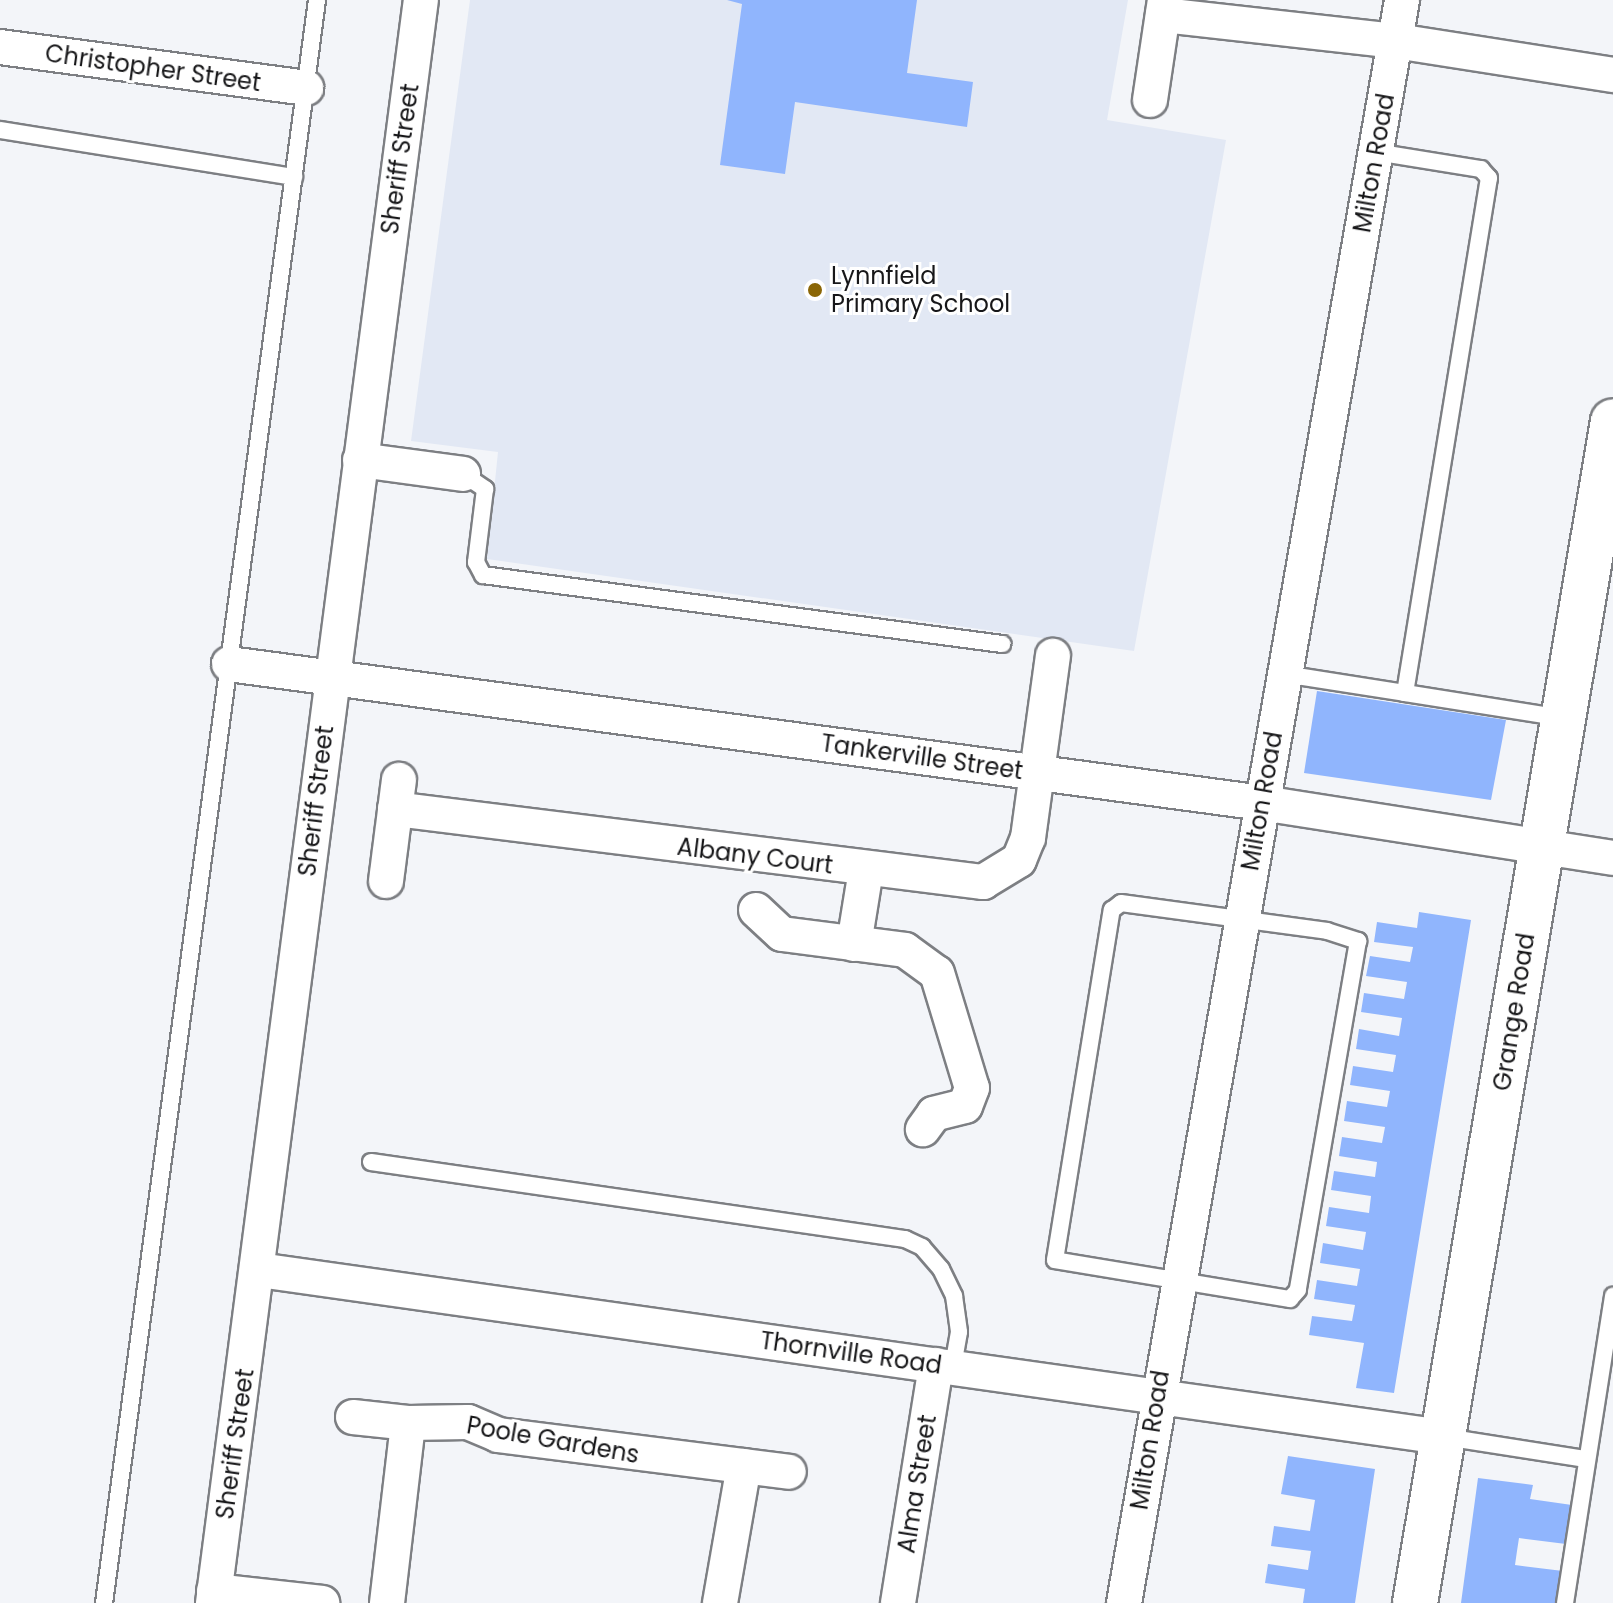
<!DOCTYPE html>
<html>
<head>
<meta charset="utf-8">
<style>
  body { margin:0 }
  #map { position:relative; width:1613px; height:1603px; overflow:hidden; background:#f3f5f9; font-family:Poppins,sans-serif }
  div>[style] { position:absolute }
  [style*='--x'] { left:calc(var(--x)*1px); top:calc(var(--y)*1px); width:calc(var(--w)*1px); rotate:calc(var(--a)*1deg) }
  .built>* { inset:0; background:#e2e8f4 }
  .building>* { inset:0; background:#90b5fd }
  .roads { filter:drop-shadow(2px 0 #7d7f83) drop-shadow(-2px 0 #7d7f83) drop-shadow(0 2px #7d7f83) drop-shadow(0 -2px #7d7f83) }
  .lane>* { height:16px; margin:-8px; padding:0 8px; transform-origin:8px; border-radius:8px; background:#fff }
  .street>* { height:34px; margin:-17px; padding:0 17px; transform-origin:17px; border-radius:17px; background:#fff }
  .secondary>* { height:44px; margin:-22px; padding:0 22px; transform-origin:22px; border-radius:22px; background:#fff }
  .dots>* { width:22px; height:22px; translate:-50% -50%; box-sizing:border-box; border:4px solid #fff; border-radius:50% }
  span { translate:-50% -50%; white-space:nowrap; text-align:center; line-height:1.15; -webkit-text-stroke:6px #fff; paint-order:stroke }
  .street-label { font-size:24px; color:#171719 }
  .poi-label { font-size:24px; color:#171719 }
  .left { translate:0 -50%; text-align:left }
</style>
</head>
<body>
<div id="map">
  <div class="built">
    <div style="clip-path:polygon(470px 0,1128px 0,1107px 120px,1226px 140px,1134px 651px,487px 559px,498px 452px,411px 441px)"></div>
  </div>
  <div class="building">
    <div style="clip-path:polygon(727px 0,917px 0,907px 73px,973px 82px,967px 127px,795px 102px,785px 174px,720px 165px,742px 4px)"></div>
    <div style="clip-path:polygon(1317px 691px,1506px 720px,1491px 800px,1304px 773px)"></div>
    <div style="clip-path:polygon(1419px 912px,1471px 920px,1394px 1393px,1356px 1388px,1364px 1343px,1309px 1335px,1312px 1316px,1352px 1321px,1355px 1305px,1314px 1299px,1317px 1280px,1357px 1286px,1360px 1269px,1320px 1263px,1323px 1243px,1363px 1250px,1366px 1232px,1326px 1226px,1329px 1207px,1369px 1213px,1371px 1196px,1331px 1190px,1334px 1171px,1375px 1177px,1377px 1162px,1339px 1156px,1342px 1137px,1382px 1143px,1385px 1127px,1344px 1121px,1347px 1101px,1387px 1107px,1390px 1091px,1350px 1085px,1353px 1066px,1393px 1072px,1396px 1055px,1356px 1049px,1359px 1029px,1399px 1036px,1402px 1018px,1361px 1012px,1364px 993px,1404px 999px,1407px 982px,1366px 976px,1370px 956px,1410px 962px,1413px 947px,1374px 942px,1377px 922px,1417px 928px)"></div>
    <div style="clip-path:polygon(1288px 1456px,1375px 1469px,1355px 1603px,1303px 1603px,1305px 1589px,1265px 1583px,1268px 1564px,1308px 1570px,1311px 1551px,1271px 1546px,1274px 1526px,1310px 1531px,1315px 1500px,1281px 1494px)"></div>
    <div style="clip-path:polygon(1478px 1478px,1533px 1485px,1530px 1499px,1572px 1505px,1566px 1544px,1519px 1538px,1517px 1551px,1515px 1565px,1563px 1571px,1558px 1603px,1461px 1603px)"></div>
  </div>
  <div class="roads">
    <div class="lane">
      <div style="--x:0;--y:130;--w:298;--a:9.1"></div>
      <div style="--x:463;--y:474;--w:27;--a:34"></div>
      <div style="--x:485;--y:489;--w:74;--a:97"></div>
      <div style="--x:476;--y:562;--w:15;--a:62"></div>
      <div style="--x:483;--y:575;--w:524;--a:7.57"></div>
      <div style="--x:1284;--y:674;--w:122;--a:8.9"></div>
      <div style="--x:1405;--y:693;--w:522;--a:-80.74"></div>
      <div style="--x:1489;--y:178;--w:12;--a:-132"></div>
      <div style="--x:1481;--y:169;--w:106;--a:-170.8"></div>
      <div style="--x:1405;--y:693;--w:159;--a:9"></div>
      <div style="--x:1121;--y:903;--w:208;--a:7.7"></div>
      <div style="--x:1327;--y:931;--w:33;--a:18"></div>
      <div style="--x:1358;--y:941;--w:354;--a:99.8"></div>
      <div style="--x:1298;--y:1290;--w:12;--a:132"></div>
      <div style="--x:1290;--y:1299;--w:238;--a:-170.6"></div>
      <div style="--x:1055;--y:1260;--w:355;--a:-80.8"></div>
      <div style="--x:1112;--y:910;--w:11;--a:-38"></div>
      <div style="--x:371;--y:1162;--w:540;--a:8.21"></div>
      <div style="--x:905;--y:1239;--w:19;--a:25"></div>
      <div style="--x:922;--y:1247;--w:29;--a:49"></div>
      <div style="--x:941;--y:1269;--w:30;--a:64"></div>
      <div style="--x:954;--y:1296;--w:36;--a:82"></div>
      <div style="--x:959;--y:1332;--w:36;--a:100"></div>
      <div style="--x:1445;--y:1437;--w:143;--a:8.9"></div>
      <div style="--x:104;--y:1603;--w:1617;--a:-82.43"></div>
      <div style="--x:1565;--y:1603;--w:311;--a:-81.1"></div>
    </div>
    <div class="street">
      <div style="--x:1163;--y:15;--w:234;--a:6.4"></div>
      <div style="--x:1396;--y:41;--w:220;--a:8.9"></div>
      <div style="--x:0;--y:47;--w:309;--a:7.6"></div>
      <div style="--x:1150;--y:100;--w:101;--a:-81.5"></div>
      <div style="--x:360;--y:460;--w:104;--a:7.7"></div>
      <div style="--x:229;--y:664;--w:1042;--a:7.66"></div>
      <div style="--x:1262;--y:803;--w:355;--a:8.9"></div>
      <div style="--x:395;--y:809;--w:593;--a:7.08"></div>
      <div style="--x:983;--y:882;--w:42;--a:-31.4"></div>
      <div style="--x:1019;--y:860;--w:24;--a:-68"></div>
      <div style="--x:1028;--y:838;--w:184;--a:-82.2"></div>
      <div style="--x:386;--y:881;--w:102;--a:-82.7"></div>
      <div style="--x:756;--y:910;--w:35;--a:43"></div>
      <div style="--x:782;--y:934;--w:124;--a:7.4"></div>
      <div style="--x:905;--y:950;--w:39;--a:36"></div>
      <div style="--x:937;--y:973;--w:120;--a:73.1"></div>
      <div style="--x:972;--y:1088;--w:19;--a:111"></div>
      <div style="--x:965;--y:1106;--w:32;--a:166"></div>
      <div style="--x:934;--y:1114;--w:19;--a:126"></div>
      <div style="--x:854;--y:944;--w:75;--a:-80.8"></div>
      <div style="--x:259;--y:1270;--w:1196;--a:8.03"></div>
      <div style="--x:353;--y:1417;--w:55;--a:6.2"></div>
      <div style="--x:408;--y:1423;--w:60;--a:-1"></div>
      <div style="--x:468;--y:1422;--w:33;--a:23"></div>
      <div style="--x:498;--y:1435;--w:293;--a:7.2"></div>
      <div style="--x:214;--y:1591;--w:109;--a:6.3"></div>
      <div style="--x:213;--y:1603;--w:1616;--a:-82.61"></div>
      <div style="--x:387;--y:1603;--w:181;--a:-83.3"></div>
      <div style="--x:720;--y:1603;--w:139;--a:-80.1"></div>
      <div style="--x:898;--y:1603;--w:241;--a:-80.9"></div>
      <div style="--x:1124;--y:1603;--w:1627;--a:-80.16"></div>
    </div>
    <div class="secondary">
      <div style="--x:1415;--y:1603;--w:1198;--a:-80.49"></div>
    </div>
  </div>
  <div class="dots">
    <div style="left:815px;top:290px;background:#8b6606"></div>
  </div>
  <div class="street-label">
    <span style="left:153px;top:68px;rotate:8deg">Christopher Street</span>
    <span style="left:400px;top:159px;rotate:-82deg">Sheriff Street</span>
    <span style="left:1374px;top:163px;rotate:-80deg">Milton Road</span>
    <span style="left:922px;top:757px;rotate:8deg">Tankerville Street</span>
    <span style="left:316px;top:801px;rotate:-83deg">Sheriff Street</span>
    <span style="left:1262px;top:801px;rotate:-80deg">Milton Road</span>
    <span style="left:755px;top:856px;rotate:7deg">Albany Court</span>
    <span style="left:1514px;top:1012px;rotate:-81deg">Grange Road</span>
    <span style="left:851px;top:1353px;rotate:8deg">Thornville Road</span>
    <span style="left:553px;top:1440px;rotate:10deg">Poole Gardens</span>
    <span style="left:1150px;top:1440px;rotate:-81deg">Milton Road</span>
    <span style="left:235px;top:1444px;rotate:-82deg">Sheriff Street</span>
    <span style="left:917px;top:1484px;rotate:-81deg">Alma Street</span>
  </div>
  <div class="poi-label">
    <span class="left" style="left:831px;top:290px">Lynnfield<br>Primary School</span>
  </div>
</div>
</body>
</html>
